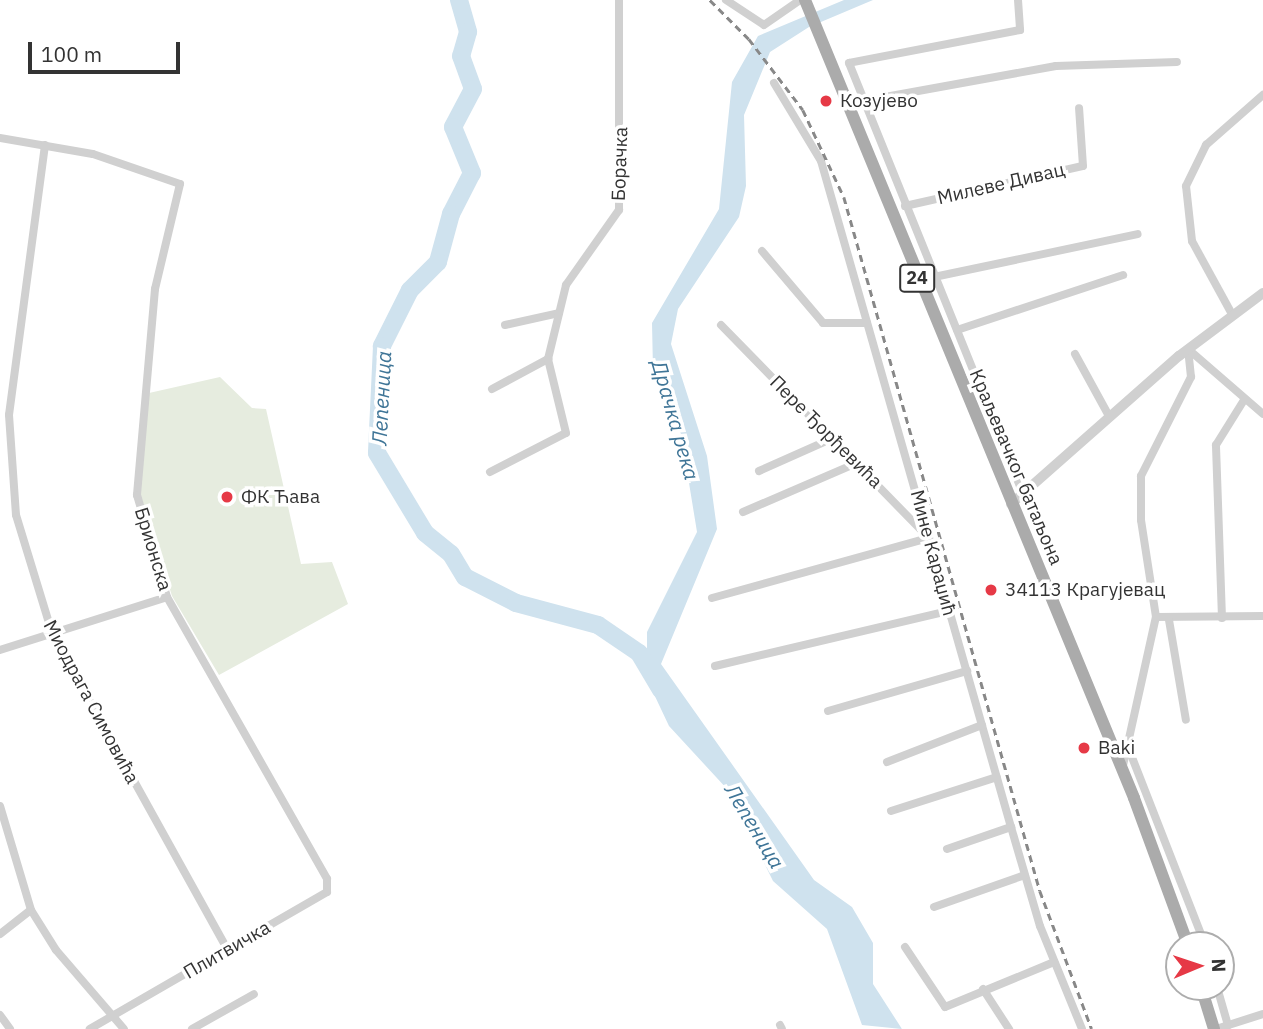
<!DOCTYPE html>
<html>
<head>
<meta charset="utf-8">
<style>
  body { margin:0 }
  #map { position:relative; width:1263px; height:1029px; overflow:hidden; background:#fff; font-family:"IBM Plex Sans",sans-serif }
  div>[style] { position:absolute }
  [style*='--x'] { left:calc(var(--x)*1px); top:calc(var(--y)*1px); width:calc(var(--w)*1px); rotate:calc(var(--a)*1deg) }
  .green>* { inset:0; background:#e6ecdf }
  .water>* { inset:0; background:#cfe2ee }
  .river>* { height:18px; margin:-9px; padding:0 9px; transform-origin:9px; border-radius:9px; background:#cfe2ee }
  .minor>* { height:8px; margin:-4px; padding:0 4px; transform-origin:4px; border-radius:4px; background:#d0d0d0 }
  .tertiary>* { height:10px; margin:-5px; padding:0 5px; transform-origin:5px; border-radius:5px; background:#d0d0d0 }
  .primary>* { height:12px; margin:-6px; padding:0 6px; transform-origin:6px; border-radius:6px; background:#ababab }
  .rail>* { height:2.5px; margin-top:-1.25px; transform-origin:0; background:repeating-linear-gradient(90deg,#888 0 7px,transparent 0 12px) }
  .dots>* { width:19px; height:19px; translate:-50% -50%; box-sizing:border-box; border:4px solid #fff; border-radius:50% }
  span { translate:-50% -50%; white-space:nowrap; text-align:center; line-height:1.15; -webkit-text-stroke:7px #fff; paint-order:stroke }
  .shield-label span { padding:2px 5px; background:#fff; border:2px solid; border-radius:5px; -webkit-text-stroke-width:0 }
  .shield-label { font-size:18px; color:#333; font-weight:700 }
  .poi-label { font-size:19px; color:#333 }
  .left { translate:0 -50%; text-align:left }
  .street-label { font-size:19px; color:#333 }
  .water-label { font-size:21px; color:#3f7597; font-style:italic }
  .north { position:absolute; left:1165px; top:931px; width:70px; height:70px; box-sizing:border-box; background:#fff; border:2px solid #adadad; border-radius:50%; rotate:88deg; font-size:19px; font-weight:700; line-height:28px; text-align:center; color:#333 }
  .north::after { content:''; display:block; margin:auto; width:24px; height:32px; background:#e63946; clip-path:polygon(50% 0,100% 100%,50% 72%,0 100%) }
  .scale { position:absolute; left:28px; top:42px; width:152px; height:32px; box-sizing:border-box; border:4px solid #333; border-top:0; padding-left:9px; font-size:21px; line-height:24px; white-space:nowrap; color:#333; -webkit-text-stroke:5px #fff; paint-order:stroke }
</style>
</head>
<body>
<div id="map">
  <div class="green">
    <div style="clip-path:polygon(220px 377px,252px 408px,266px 409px,301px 564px,332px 562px,348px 604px,219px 675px,172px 596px,139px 490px,149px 393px)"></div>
  </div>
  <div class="water">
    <div style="clip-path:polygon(844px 0,873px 0,809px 27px,770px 52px,744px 115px,746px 186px,739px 217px,678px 309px,671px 344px,707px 456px,717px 529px,661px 664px,814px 880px,852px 907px,873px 943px,873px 984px,902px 1029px,862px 1025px,827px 929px,773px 881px,728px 790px,669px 726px,644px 673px,653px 667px,647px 659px,647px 632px,697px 532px,681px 434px,653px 370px,652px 323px,719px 209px,732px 82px,758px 36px)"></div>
  </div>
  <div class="river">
    <div style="--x:459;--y:0;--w:33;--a:74"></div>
    <div style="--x:468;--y:32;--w:25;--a:106"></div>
    <div style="--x:461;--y:56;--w:35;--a:70"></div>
    <div style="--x:473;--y:89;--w:43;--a:117.8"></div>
    <div style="--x:453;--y:127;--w:50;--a:67.6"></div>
    <div style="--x:472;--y:173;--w:46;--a:117.1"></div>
    <div style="--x:451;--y:214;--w:50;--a:105.2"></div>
    <div style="--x:438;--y:262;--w:40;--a:135"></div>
    <div style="--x:410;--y:290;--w:63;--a:116.6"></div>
    <div style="--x:382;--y:346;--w:107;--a:92.7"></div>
    <div style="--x:377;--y:453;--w:93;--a:59"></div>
    <div style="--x:425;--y:533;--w:33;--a:39"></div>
    <div style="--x:451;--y:554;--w:27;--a:59"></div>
    <div style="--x:465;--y:577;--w:57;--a:27"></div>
    <div style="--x:516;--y:603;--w:85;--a:15"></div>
    <div style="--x:598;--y:625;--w:50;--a:34.3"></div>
    <div style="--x:639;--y:653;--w:43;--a:59.3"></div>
  </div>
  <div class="minor">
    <div style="--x:726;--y:0;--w:45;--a:33.3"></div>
    <div style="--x:764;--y:25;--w:44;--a:-34.8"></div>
    <div style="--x:1018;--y:0;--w:30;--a:86"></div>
    <div style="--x:1020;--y:30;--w:174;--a:169.1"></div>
    <div style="--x:849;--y:63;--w:465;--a:68"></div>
    <div style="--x:774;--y:83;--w:91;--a:58.9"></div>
    <div style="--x:821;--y:161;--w:693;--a:74.08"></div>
    <div style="--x:1011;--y:827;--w:103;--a:73.7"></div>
    <div style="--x:1040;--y:926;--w:111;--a:67.8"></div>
    <div style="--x:863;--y:101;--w:196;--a:-10.3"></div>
    <div style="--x:1056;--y:66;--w:121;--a:-1.9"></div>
    <div style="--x:0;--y:138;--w:94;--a:9.8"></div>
    <div style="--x:93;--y:154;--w:92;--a:19"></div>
    <div style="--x:180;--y:184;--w:108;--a:103.4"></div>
    <div style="--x:155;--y:289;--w:207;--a:95"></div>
    <div style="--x:137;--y:495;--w:106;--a:73.6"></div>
    <div style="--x:167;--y:597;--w:324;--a:60.4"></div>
    <div style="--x:327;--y:879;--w:13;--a:90"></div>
    <div style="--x:327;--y:892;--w:274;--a:150"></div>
    <div style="--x:45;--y:145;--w:272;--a:97.6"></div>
    <div style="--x:9;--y:415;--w:100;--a:86"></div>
    <div style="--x:16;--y:515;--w:123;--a:73"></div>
    <div style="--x:52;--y:633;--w:361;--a:61"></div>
    <div style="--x:905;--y:206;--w:182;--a:-12.7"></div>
    <div style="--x:1083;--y:166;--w:58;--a:-93.9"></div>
    <div style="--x:762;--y:251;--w:94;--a:49.7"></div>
    <div style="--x:823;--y:323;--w:44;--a:0"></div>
    <div style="--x:934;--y:277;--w:208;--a:-11.9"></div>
    <div style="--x:1233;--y:316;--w:85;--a:-118.7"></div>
    <div style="--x:1192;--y:241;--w:55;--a:-96.2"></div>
    <div style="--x:1186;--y:186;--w:46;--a:-64"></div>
    <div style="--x:1206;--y:145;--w:76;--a:-41.3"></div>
    <div style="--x:505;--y:325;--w:55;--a:-12.5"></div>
    <div style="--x:721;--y:325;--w:298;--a:45.7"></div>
    <div style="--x:957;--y:330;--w:175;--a:-18.3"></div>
    <div style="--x:1188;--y:349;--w:99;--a:40.9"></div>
    <div style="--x:1075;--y:354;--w:71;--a:61.3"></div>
    <div style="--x:492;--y:389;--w:64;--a:-28.2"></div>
    <div style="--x:759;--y:471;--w:79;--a:-24"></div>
    <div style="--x:490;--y:472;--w:85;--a:-27.2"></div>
    <div style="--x:566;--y:433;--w:76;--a:-103.7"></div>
    <div style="--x:548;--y:359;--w:76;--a:-76.3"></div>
    <div style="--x:566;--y:285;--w:92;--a:-54.8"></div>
    <div style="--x:619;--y:210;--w:210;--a:-90"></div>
    <div style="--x:743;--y:512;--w:126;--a:-23.3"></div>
    <div style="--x:712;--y:598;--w:225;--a:-15.5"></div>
    <div style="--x:1156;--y:617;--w:107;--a:-0.5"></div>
    <div style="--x:1222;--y:618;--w:173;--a:-92"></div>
    <div style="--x:1216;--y:445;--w:53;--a:-58.1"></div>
    <div style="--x:1169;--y:620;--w:101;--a:80.4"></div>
    <div style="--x:0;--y:650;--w:175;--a:-17.6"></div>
    <div style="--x:715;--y:666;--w:239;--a:-13.3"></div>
    <div style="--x:828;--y:711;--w:145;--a:-16.1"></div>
    <div style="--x:1128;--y:747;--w:212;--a:68.7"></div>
    <div style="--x:887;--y:762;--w:102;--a:-21.3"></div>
    <div style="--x:1122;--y:770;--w:157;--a:-77.5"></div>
    <div style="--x:1156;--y:617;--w:98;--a:-98.8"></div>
    <div style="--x:1141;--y:520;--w:44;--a:-90"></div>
    <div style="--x:1141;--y:476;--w:111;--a:-63.2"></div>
    <div style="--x:1191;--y:377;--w:28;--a:-96"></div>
    <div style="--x:0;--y:806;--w:109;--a:73.4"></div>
    <div style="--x:31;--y:910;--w:47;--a:58"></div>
    <div style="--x:56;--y:950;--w:104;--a:49.3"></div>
    <div style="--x:891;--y:811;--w:111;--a:-17.8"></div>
    <div style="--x:947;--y:849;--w:68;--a:-19"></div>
    <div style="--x:934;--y:907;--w:96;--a:-19.4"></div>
    <div style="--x:0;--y:934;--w:39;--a:-38"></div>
    <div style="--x:905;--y:947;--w:72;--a:56.3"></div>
    <div style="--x:945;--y:1007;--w:118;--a:-22.4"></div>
    <div style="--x:1217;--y:987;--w:40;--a:74"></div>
    <div style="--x:983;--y:989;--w:48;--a:57"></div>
    <div style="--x:0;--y:1015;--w:17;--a:54"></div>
    <div style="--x:780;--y:1025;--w:4;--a:63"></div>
    <div style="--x:192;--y:1029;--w:71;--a:-29.4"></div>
    <div style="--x:1216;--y:1029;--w:49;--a:-17.7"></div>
  </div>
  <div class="tertiary">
    <div style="--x:1011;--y:504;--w:224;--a:-41.4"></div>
    <div style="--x:1179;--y:356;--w:105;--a:-36.9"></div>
  </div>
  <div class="primary">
    <div style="--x:805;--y:0;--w:863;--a:67.59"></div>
    <div style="--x:1134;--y:798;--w:157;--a:69.8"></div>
    <div style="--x:1201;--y:987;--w:44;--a:72.8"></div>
  </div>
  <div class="rail">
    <div style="--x:710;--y:0;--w:55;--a:45"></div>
    <div style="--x:749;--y:39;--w:89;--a:52.7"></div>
    <div style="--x:803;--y:110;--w:96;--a:64.8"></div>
    <div style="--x:844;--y:197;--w:721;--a:74.23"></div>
    <div style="--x:1040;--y:891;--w:147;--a:69.4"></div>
  </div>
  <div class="dots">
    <div style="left:826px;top:101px;background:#e63946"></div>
    <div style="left:227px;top:497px;background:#e63946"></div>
    <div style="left:991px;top:590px;background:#e63946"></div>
    <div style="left:1084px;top:748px;background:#e63946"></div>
  </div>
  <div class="shield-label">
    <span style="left:917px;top:278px">24</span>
  </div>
  <div class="poi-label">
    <span class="left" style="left:840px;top:101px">Козујево</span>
    <span class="left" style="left:241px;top:497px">ФК Ћава</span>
    <span class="left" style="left:1005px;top:590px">34113 Крагујевац</span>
    <span class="left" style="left:1098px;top:748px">Baki</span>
  </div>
  <div class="street-label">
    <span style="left:620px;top:164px;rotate:-88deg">Борачка</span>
    <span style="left:1001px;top:184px;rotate:-13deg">Милеве Дивац</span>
    <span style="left:826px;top:432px;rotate:45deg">Пере Ђорђевића</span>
    <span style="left:1016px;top:467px;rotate:67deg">Краљевачког батаљона</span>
    <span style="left:153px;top:549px;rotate:73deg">Брионска</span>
    <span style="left:933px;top:553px;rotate:75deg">Мине Караџић</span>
    <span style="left:91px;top:702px;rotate:62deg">Миодрага Симовића</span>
    <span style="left:227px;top:950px;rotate:-30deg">Плитвичка</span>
  </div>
  <div class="water-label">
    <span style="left:381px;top:398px;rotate:-87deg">Лепеница</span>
    <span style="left:676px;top:420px;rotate:74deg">Драчка река</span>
    <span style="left:755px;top:826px;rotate:59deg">Лепеница</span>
  </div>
  <div class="north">N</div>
  <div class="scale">100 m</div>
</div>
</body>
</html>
